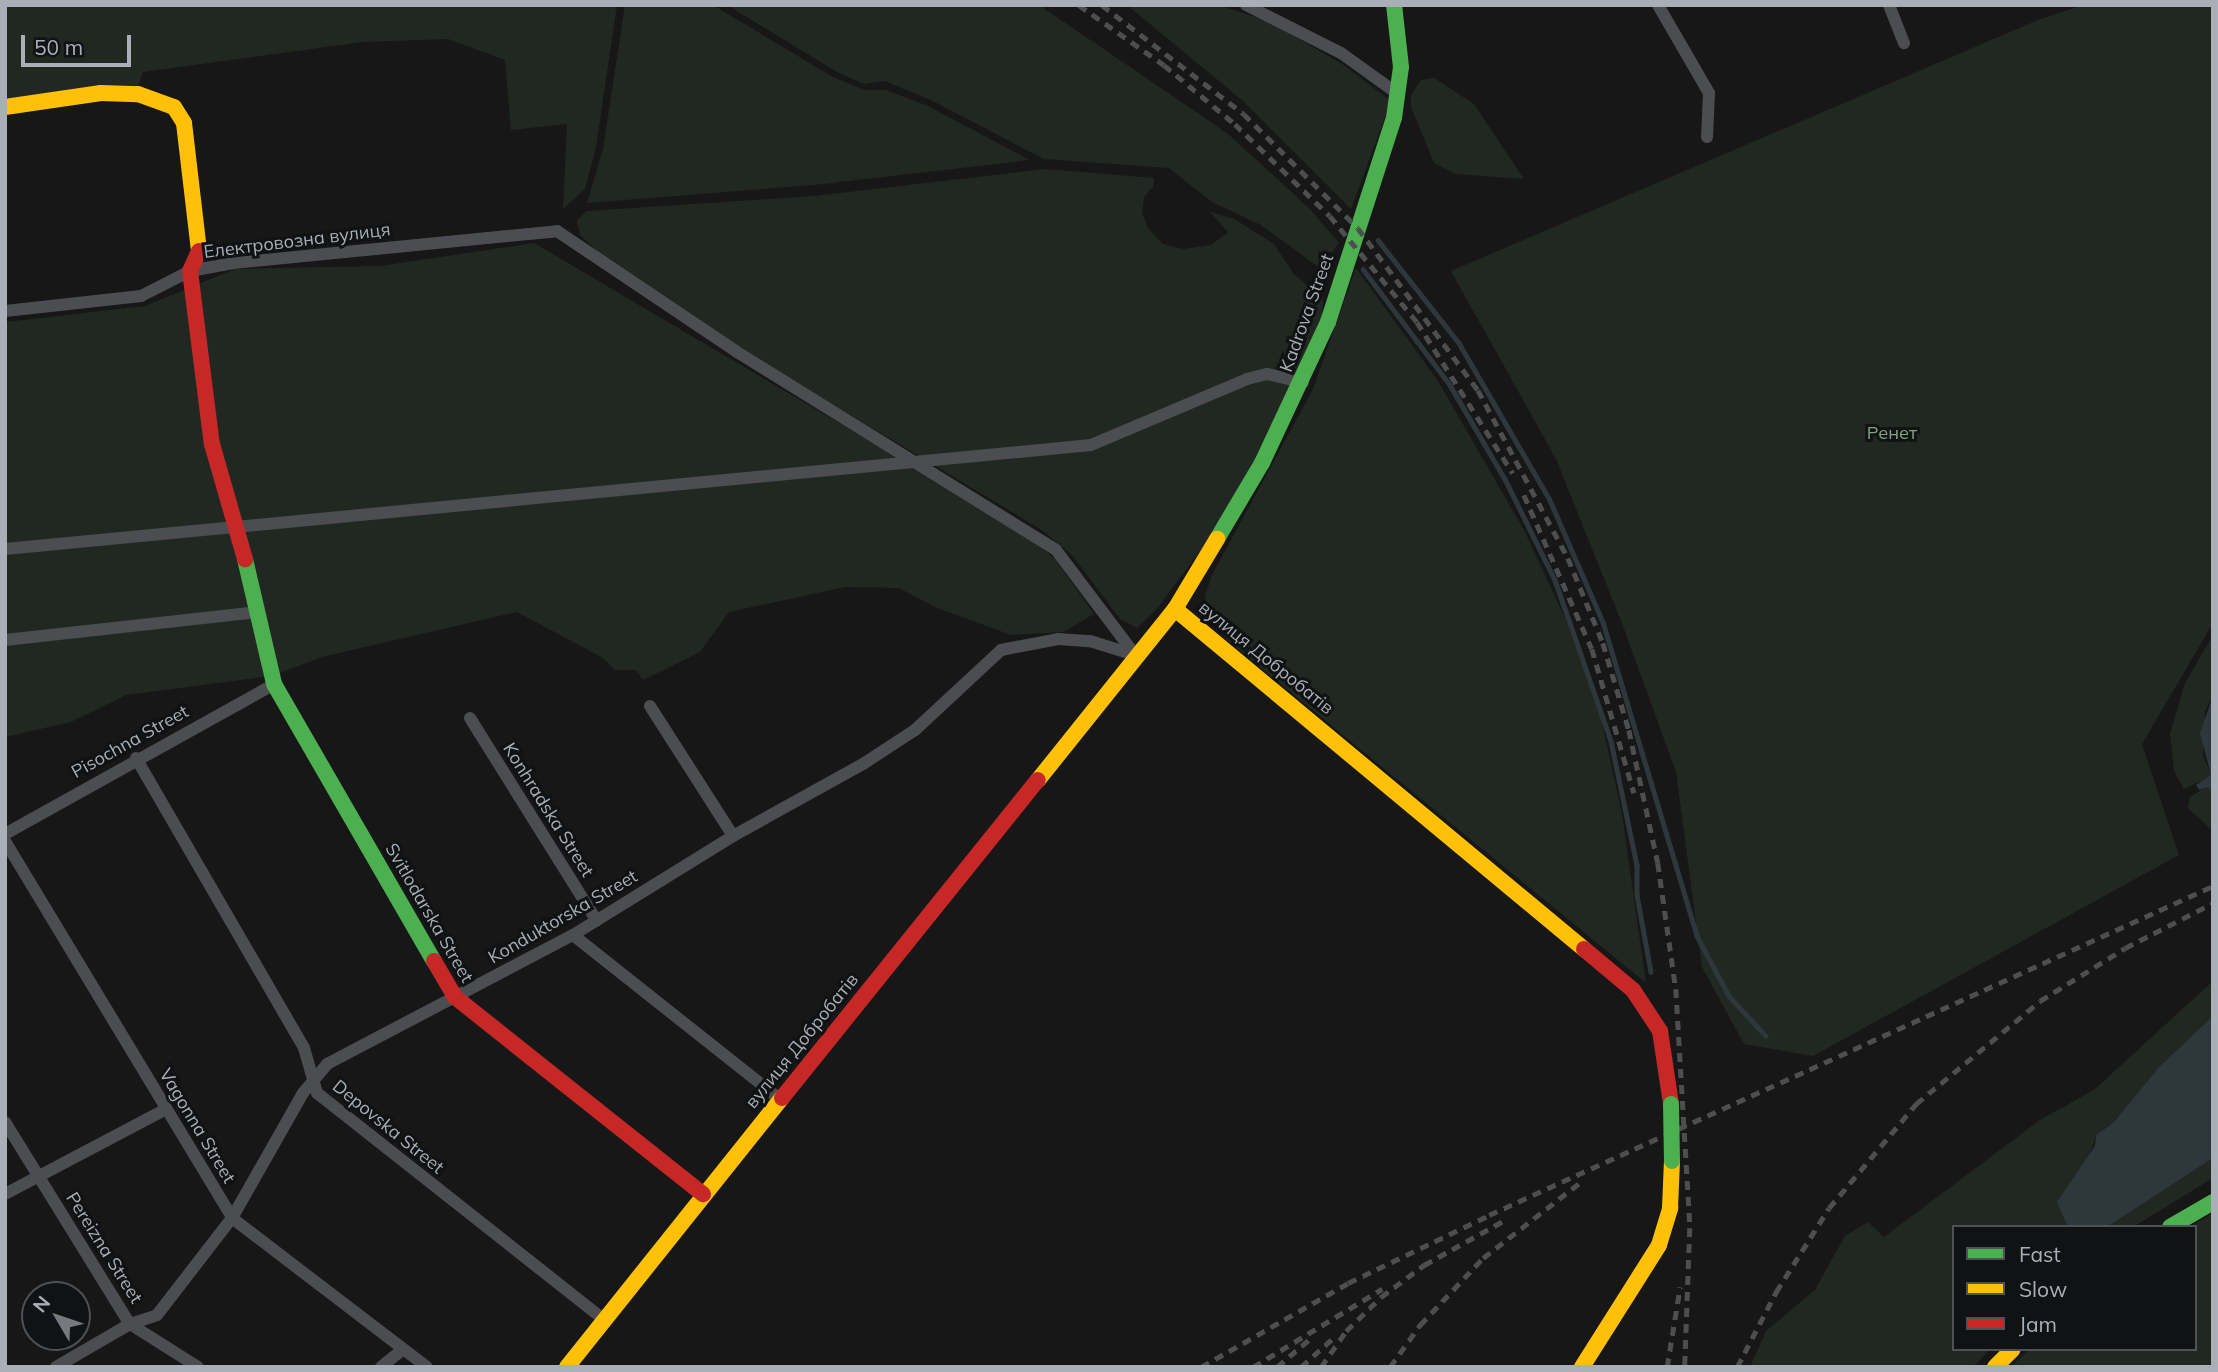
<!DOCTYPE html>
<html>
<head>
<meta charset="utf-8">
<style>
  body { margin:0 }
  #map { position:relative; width:2218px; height:1372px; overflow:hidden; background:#171717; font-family:Mulish,sans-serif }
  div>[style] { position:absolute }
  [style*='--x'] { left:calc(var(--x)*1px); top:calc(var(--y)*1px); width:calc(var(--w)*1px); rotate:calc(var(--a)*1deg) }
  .green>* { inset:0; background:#212821 }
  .water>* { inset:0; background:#2e383c }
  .stream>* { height:4.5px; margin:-2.25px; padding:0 2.25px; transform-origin:2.25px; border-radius:2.25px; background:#2e383c }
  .street>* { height:12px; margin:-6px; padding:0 6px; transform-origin:6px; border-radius:6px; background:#4c4d50 }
  .fast>* { height:16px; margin:-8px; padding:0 8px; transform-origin:8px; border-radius:8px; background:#4caf50 }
  .slow>* { height:16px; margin:-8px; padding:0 8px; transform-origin:8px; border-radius:8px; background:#ffc107 }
  .jam>* { height:16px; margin:-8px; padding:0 8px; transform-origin:8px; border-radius:8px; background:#c62828 }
  .rail>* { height:4.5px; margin-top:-2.25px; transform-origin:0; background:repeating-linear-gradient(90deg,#4c4e50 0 9px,transparent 0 16px) }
  .fast-bridge>* { height:16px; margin:-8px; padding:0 8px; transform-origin:8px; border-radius:8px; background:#4caf50 }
  span { translate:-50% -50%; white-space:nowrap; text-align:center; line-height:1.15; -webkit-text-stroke:6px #111213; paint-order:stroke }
  .street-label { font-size:18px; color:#a9afb7 }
  .park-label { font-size:18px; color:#83a181 }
  .frame { position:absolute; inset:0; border:7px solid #a9afb7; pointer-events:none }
  .legend { position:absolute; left:1952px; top:1225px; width:245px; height:126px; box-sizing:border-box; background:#111213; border:2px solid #4e5155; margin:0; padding:9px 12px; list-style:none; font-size:21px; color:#a9afb7 }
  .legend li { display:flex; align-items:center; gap:14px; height:35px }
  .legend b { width:35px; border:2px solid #4e5155 }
  .north { position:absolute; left:21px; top:1281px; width:70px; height:70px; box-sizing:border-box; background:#111213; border:2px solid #4e5155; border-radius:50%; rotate:309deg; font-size:19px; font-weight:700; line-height:28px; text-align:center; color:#a9afb7 }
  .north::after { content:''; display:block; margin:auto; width:24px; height:32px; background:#767a7f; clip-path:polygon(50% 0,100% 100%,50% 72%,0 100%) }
  .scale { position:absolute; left:21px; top:35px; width:110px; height:32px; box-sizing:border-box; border:4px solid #a9afb7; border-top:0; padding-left:9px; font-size:21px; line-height:24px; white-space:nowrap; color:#a9afb7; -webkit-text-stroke:5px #111213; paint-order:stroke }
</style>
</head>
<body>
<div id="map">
  <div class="green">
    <div style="clip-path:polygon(5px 5px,617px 5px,596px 147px,585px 189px,563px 209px,567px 124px,511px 130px,505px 60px,448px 39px,363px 42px,143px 72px,138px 86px,5px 99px)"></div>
    <div style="clip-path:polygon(625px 5px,713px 5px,833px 77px,864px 90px,886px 90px,928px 106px,1030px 160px,814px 185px,587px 203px,603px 149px)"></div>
    <div style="clip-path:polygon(727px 5px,1039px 5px,1227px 133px,1309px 208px,1339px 243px,1321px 269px,1261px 225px,1212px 202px,1169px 168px,1044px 159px,931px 100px,885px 81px,864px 84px,837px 72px)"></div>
    <div style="clip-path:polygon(1127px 5px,1221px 6px,1268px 21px,1342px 64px,1391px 101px,1351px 209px,1242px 100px)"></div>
    <div style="clip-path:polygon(2083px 5px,2213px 5px,2213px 623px,2142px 744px,2179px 855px,1813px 1056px,1744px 1044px,1702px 967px,1676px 772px,1620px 618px,1556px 459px,1451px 271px,2038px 20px)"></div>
    <div style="clip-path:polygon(1434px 78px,1474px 104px,1524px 179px,1455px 174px,1434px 163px,1411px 107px,1411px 95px,1421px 80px)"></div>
    <div style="clip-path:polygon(1045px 169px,1154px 178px,1153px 187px,1144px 197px,1142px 212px,1148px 228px,1163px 244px,1183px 249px,1211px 245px,1228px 232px,1210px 212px,1234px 219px,1274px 244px,1294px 274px,1323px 299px,1322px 322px,1227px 515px,1156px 610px,1137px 628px,1120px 619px,1072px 555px,1042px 530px,739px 348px,609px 262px,580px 235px,577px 220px,587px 211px,814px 196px)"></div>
    <div style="clip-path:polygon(534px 243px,1022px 531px,1055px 559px,1094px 614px,1063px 632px,1011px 635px,935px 607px,899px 588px,845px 587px,729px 612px,700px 652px,643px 680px,636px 670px,615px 670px,603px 658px,517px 612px,322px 657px,272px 676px,126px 695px,71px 722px,5px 737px,5px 322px,145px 306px,235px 269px,380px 266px)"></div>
    <div style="clip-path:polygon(1356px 268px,1438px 381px,1525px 532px,1566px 620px,1601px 718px,1622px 814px,1646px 983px,1228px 641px,1208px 612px,1205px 596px,1212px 575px,1313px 389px)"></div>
    <div style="clip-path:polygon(2213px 635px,2213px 696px,2205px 711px,2203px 756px,2212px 776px,2184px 789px,2174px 771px,2170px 734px,2185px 683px)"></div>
    <div style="clip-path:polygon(2208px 786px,2213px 793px,2213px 831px,2188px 808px,2190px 797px)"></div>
    <div style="clip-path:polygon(2213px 981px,2213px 1016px,2159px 1067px,2113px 1123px,2096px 1135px,2068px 1227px,1954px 1227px,1954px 1349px,1990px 1349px,1973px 1367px,1750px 1367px,1766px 1331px,1815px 1290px,1845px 1236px,1868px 1222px,1884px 1237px,2040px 1120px,2094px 1090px)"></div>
    <div style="clip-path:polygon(2213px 1158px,2213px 1178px,2133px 1227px,2107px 1227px)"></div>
    <div style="clip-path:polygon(2213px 1213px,2213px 1367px,2010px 1367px,2030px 1349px,2195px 1349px,2195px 1227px,2190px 1227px)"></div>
  </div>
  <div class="water">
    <div style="clip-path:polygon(2213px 696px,2213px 793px,2208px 787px,2199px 790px,2196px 785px,2211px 775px,2200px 733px)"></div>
    <div style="clip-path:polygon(2213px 1016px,2213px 1158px,2107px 1227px,2068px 1227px,2057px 1202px,2095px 1146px,2096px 1135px,2113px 1123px,2159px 1067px)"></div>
  </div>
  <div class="stream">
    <div style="--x:1378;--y:240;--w:131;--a:51.8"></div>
    <div style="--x:1459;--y:343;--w:179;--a:59.9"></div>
    <div style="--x:1549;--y:498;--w:135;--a:66.5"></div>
    <div style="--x:1603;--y:622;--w:328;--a:73.3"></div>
    <div style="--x:1697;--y:936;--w:68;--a:61.9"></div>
    <div style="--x:1729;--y:996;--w:54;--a:47.2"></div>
    <div style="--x:1363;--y:269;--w:145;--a:53.1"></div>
    <div style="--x:1450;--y:385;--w:109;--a:59.7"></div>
    <div style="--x:1505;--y:479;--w:113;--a:63.7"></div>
    <div style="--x:1555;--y:580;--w:170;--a:70.8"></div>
    <div style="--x:1611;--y:741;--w:127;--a:78.2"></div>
    <div style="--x:1637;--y:865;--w:30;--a:90"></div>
    <div style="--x:1637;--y:895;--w:78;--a:79.7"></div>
  </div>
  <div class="street">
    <div style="--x:1246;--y:5;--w:106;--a:26.8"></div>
    <div style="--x:1341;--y:53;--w:70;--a:35.7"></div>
    <div style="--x:1658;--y:5;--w:102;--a:59.9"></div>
    <div style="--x:1709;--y:93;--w:44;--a:92.6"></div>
    <div style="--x:1889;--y:5;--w:41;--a:68.5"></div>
    <div style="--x:5;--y:311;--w:137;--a:-6.3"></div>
    <div style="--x:141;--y:296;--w:55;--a:-27"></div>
    <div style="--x:190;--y:271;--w:44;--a:-10.5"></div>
    <div style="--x:233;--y:263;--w:326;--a:-5.6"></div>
    <div style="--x:557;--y:231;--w:217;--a:33.9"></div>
    <div style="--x:737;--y:352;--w:375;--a:31.8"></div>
    <div style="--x:1056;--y:550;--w:131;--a:53"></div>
    <div style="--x:5;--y:549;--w:1091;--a:-5.47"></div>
    <div style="--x:1091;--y:445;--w:169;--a:-22.9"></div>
    <div style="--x:1247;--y:379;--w:21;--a:-14"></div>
    <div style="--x:1267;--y:374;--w:37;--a:13"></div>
    <div style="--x:5;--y:640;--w:254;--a:-6.3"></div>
    <div style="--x:650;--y:706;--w:154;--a:57.4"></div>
    <div style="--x:470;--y:718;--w:239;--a:58"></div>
    <div style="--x:136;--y:758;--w:335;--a:59.9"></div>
    <div style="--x:304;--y:1048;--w:47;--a:73.9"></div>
    <div style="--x:317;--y:1093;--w:366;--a:38.3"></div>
    <div style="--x:5;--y:834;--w:308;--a:-29.1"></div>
    <div style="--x:5;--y:841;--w:440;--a:58.9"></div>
    <div style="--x:232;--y:1218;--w:245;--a:37.4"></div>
    <div style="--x:573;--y:935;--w:264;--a:38.4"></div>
    <div style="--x:5;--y:1122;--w:238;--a:58.3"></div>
    <div style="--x:130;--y:1324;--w:80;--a:32.3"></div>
    <div style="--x:5;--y:1194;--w:182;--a:-27.8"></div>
    <div style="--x:56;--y:1367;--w:86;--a:-30.2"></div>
    <div style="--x:130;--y:1324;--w:28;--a:-18"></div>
    <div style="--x:157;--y:1315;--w:123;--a:-52.3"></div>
    <div style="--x:232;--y:1218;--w:144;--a:-60.4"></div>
    <div style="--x:303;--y:1093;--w:38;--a:-50"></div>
    <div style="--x:327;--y:1064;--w:278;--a:-27.7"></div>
    <div style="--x:573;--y:935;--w:188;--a:-31.7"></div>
    <div style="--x:733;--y:836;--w:149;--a:-29"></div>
    <div style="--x:863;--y:764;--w:62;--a:-33.2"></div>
    <div style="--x:915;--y:730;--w:117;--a:-42.9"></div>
    <div style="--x:1001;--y:650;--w:58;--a:-10.9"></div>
    <div style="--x:1058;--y:639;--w:32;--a:4"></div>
    <div style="--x:1090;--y:641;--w:47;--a:17.3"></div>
    <div style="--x:381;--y:1367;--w:28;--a:-39"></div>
  </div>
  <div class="fast">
    <div style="--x:1217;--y:539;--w:88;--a:-59.4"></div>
    <div style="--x:1262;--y:463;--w:156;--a:-64.9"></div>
    <div style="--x:1328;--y:322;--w:214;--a:-72.1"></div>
    <div style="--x:1394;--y:118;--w:51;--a:-82.2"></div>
    <div style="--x:1401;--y:67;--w:62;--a:-96.4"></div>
    <div style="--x:245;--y:559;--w:128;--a:76.9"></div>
    <div style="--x:274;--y:684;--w:320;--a:60"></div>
    <div style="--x:2170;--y:1227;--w:50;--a:-30.2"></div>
  </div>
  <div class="slow">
    <div style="--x:5;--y:107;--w:97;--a:-8.3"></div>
    <div style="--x:101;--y:93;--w:37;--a:2"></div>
    <div style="--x:138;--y:94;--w:38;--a:20"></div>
    <div style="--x:174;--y:107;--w:19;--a:58"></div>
    <div style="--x:184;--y:123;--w:129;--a:83.3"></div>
    <div style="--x:1175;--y:609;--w:532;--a:39.74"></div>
    <div style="--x:1038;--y:780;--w:219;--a:-51.3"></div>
    <div style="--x:1175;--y:609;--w:82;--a:-59"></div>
    <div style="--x:567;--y:1367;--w:344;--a:-51.4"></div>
    <div style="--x:1582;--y:1367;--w:144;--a:-57.7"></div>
    <div style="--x:1659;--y:1245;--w:39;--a:-73"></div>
    <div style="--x:1670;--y:1208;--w:47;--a:-87.6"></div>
    <div style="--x:1995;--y:1367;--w:25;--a:-45"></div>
  </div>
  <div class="jam">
    <div style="--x:199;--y:251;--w:22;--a:114"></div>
    <div style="--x:190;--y:271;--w:174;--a:82.8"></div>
    <div style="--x:212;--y:444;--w:120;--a:74"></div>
    <div style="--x:1584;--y:949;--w:64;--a:39.9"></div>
    <div style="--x:1633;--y:990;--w:49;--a:56.6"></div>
    <div style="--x:1660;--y:1031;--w:74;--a:81.4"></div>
    <div style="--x:434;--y:961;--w:42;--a:59.7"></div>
    <div style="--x:455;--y:997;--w:317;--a:38.5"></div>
    <div style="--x:782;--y:1098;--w:408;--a:-51.2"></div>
  </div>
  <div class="rail">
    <div style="--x:1079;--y:5;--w:104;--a:35.2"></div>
    <div style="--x:1164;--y:65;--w:92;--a:39.7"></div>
    <div style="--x:1235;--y:124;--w:132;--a:44.1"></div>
    <div style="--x:1330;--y:216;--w:137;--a:50.6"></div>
    <div style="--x:1417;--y:322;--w:179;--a:57.6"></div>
    <div style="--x:1102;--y:5;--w:179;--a:37.5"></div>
    <div style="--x:1244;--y:114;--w:161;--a:45"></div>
    <div style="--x:1358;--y:228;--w:202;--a:53.5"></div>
    <div style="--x:1478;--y:390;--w:191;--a:61.8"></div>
    <div style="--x:1568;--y:558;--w:92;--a:67.6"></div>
    <div style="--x:1603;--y:643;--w:91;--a:73.4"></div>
    <div style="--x:1629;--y:730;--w:136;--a:77.7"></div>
    <div style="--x:1658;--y:863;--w:127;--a:81.9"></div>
    <div style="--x:1676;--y:989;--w:239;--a:86.6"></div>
    <div style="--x:1690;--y:1228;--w:139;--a:92.1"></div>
    <div style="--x:1524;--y:495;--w:168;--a:66.2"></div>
    <div style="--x:1592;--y:649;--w:150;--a:73.7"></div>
    <div style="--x:1201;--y:1367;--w:169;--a:-29.7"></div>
    <div style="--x:1348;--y:1283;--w:157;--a:-25.7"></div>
    <div style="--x:1489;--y:1215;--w:795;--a:-24.44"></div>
    <div style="--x:1253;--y:1367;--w:151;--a:-31.2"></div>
    <div style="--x:1277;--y:1367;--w:46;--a:-40.6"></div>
    <div style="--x:1301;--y:1367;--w:43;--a:-42.2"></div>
    <div style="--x:1321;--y:1367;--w:44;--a:-55.2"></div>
    <div style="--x:1346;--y:1331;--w:49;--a:-44.2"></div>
    <div style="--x:1381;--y:1297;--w:54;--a:-36.7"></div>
    <div style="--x:1424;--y:1265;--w:93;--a:-29.1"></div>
    <div style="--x:1390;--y:1367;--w:52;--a:-54.5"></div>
    <div style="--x:1420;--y:1325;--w:92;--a:-46.8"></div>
    <div style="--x:1483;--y:1258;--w:125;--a:-37.9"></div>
    <div style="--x:1667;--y:1367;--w:81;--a:-80.8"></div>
    <div style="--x:1737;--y:1367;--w:85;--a:-62.5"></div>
    <div style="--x:1776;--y:1292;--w:99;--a:-57.8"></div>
    <div style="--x:1829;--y:1208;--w:136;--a:-50.1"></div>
    <div style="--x:1916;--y:1104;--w:161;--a:-39.7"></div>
    <div style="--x:2040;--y:1001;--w:100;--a:-31.9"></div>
    <div style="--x:2125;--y:948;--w:99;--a:-27.1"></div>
  </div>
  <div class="fast-bridge">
    <div style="--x:1671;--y:1104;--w:57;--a:89"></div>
  </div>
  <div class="street-label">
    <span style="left:297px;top:241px;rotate:-7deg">Електровозна вулиця</span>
    <span style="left:1307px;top:313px;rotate:-70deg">Kadrova Street</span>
    <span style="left:1266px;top:658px;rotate:39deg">вулиця Добробатів</span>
    <span style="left:130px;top:742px;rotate:-29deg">Pisochna Street</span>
    <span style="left:548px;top:810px;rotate:58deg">Konhradska Street</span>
    <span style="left:429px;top:913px;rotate:60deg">Svitlodarska Street</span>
    <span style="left:563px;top:917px;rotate:-30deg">Konduktorska Street</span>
    <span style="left:802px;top:1041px;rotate:-51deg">вулиця Добробатів</span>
    <span style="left:197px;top:1126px;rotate:59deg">Vagonna Street</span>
    <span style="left:388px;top:1127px;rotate:39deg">Depovska Street</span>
    <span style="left:104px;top:1248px;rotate:58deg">Pereizna Street</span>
  </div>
  <div class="park-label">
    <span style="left:1892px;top:433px">Ренет</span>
  </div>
  <div class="frame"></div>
  <ul class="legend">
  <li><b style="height:9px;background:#4caf50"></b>Fast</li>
  <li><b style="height:9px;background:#ffc107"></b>Slow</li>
  <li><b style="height:9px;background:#c62828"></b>Jam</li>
  </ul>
  <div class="north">N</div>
  <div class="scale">50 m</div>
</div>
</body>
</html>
